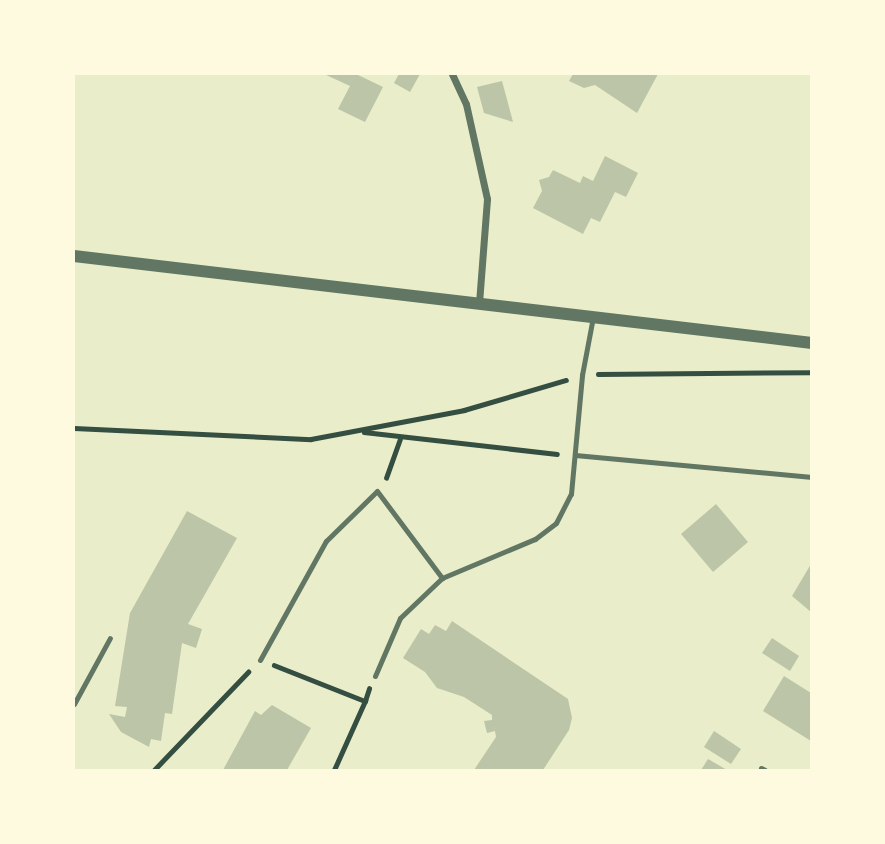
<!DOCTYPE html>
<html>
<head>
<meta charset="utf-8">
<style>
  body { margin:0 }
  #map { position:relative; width:885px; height:844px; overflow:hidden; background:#e9edc9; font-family:"Open Sans",sans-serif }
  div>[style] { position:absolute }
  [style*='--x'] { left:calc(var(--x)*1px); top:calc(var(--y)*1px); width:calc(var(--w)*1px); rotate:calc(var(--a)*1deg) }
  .building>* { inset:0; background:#bcc5a7 }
  .path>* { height:4.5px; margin:-2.25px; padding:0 2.25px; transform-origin:2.25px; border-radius:2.25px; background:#344e41 }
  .service>* { height:5px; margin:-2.5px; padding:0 2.5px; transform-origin:2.5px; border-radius:2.5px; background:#617663 }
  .minor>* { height:7px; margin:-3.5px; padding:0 3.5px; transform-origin:3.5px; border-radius:3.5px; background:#617663 }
  .tertiary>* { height:12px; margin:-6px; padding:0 6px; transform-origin:6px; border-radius:6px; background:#617663 }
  span { translate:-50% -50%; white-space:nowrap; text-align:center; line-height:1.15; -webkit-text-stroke:7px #fefae0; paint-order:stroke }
  .frame { position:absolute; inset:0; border:75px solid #fefae0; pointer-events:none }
</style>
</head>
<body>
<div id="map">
  <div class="building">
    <div style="clip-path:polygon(324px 74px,356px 74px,383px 87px,365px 122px,338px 109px,350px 86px)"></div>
    <div style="clip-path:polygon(399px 74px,420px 74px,410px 92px,394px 83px)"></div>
    <div style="clip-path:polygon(573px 74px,658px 74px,637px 113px,595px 85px,584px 88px,569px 81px)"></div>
    <div style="clip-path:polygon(502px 81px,513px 122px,484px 113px,477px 87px)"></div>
    <div style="clip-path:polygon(605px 156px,638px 173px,626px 197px,615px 192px,600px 222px,591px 218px,583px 234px,533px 208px,542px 191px,539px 180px,549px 177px,553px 170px,580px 183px,583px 176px,593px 181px)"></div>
    <div style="clip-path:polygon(716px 504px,748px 542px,713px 572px,681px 534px)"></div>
    <div style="clip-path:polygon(187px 511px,237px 538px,188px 624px,202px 629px,196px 648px,182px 643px,172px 714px,165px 713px,161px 741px,151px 739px,149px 747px,121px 732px,109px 714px,125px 717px,127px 707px,115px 706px,130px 613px)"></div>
    <div style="clip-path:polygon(811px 564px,811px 612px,792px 596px)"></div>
    <div style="clip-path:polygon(452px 621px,568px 699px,572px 718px,569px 730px,543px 770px,474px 770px,496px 737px,495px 731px,487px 733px,484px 721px,492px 720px,492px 715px,464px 697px,437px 688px,425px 672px,403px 658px,421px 629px,429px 634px,435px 625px,446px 631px)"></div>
    <div style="clip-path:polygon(772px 638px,799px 656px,790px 671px,762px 653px)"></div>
    <div style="clip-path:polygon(784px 676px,811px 693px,811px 741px,763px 711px)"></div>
    <div style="clip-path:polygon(272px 705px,311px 728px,287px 770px,223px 770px,255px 711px,261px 715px)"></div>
    <div style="clip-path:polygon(714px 731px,741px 749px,731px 764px,704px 747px)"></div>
    <div style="clip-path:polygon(708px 759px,727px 770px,701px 770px)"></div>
  </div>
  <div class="path">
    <div style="--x:598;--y:374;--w:214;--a:-0.5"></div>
    <div style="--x:74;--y:428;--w:237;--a:2.7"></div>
    <div style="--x:311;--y:439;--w:156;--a:-10.7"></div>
    <div style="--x:464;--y:410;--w:106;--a:-16.4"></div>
    <div style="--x:364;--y:432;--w:194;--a:6.5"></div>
    <div style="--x:386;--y:478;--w:41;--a:-70.3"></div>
    <div style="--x:274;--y:665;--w:98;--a:21.6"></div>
    <div style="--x:365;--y:701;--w:13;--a:-72"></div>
    <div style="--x:154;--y:770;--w:136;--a:-46.2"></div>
    <div style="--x:334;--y:770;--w:76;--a:-65.8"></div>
  </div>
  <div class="service">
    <div style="--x:575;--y:455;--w:238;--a:5.3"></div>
    <div style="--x:260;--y:660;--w:136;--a:-61"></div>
    <div style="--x:326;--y:541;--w:71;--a:-44.4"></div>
    <div style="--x:377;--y:491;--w:109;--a:53.2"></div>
    <div style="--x:442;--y:578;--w:101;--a:-22.8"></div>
    <div style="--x:535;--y:539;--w:26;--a:-37"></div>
    <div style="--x:556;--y:523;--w:33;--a:-63"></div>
    <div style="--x:571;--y:494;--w:120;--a:-84.7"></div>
    <div style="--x:582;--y:375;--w:59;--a:-79.3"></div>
    <div style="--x:375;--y:676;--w:63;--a:-66.7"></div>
    <div style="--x:400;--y:618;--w:58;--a:-43.6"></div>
    <div style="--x:74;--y:704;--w:75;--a:-61.4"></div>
    <div style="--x:761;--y:768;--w:4;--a:27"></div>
  </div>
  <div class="minor">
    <div style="--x:452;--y:74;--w:33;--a:65"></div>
    <div style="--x:466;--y:104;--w:97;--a:77.5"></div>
    <div style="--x:487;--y:199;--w:105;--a:94.4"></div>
  </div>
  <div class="tertiary">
    <div style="--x:74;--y:256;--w:743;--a:6.72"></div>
  </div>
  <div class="frame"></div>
</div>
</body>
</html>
